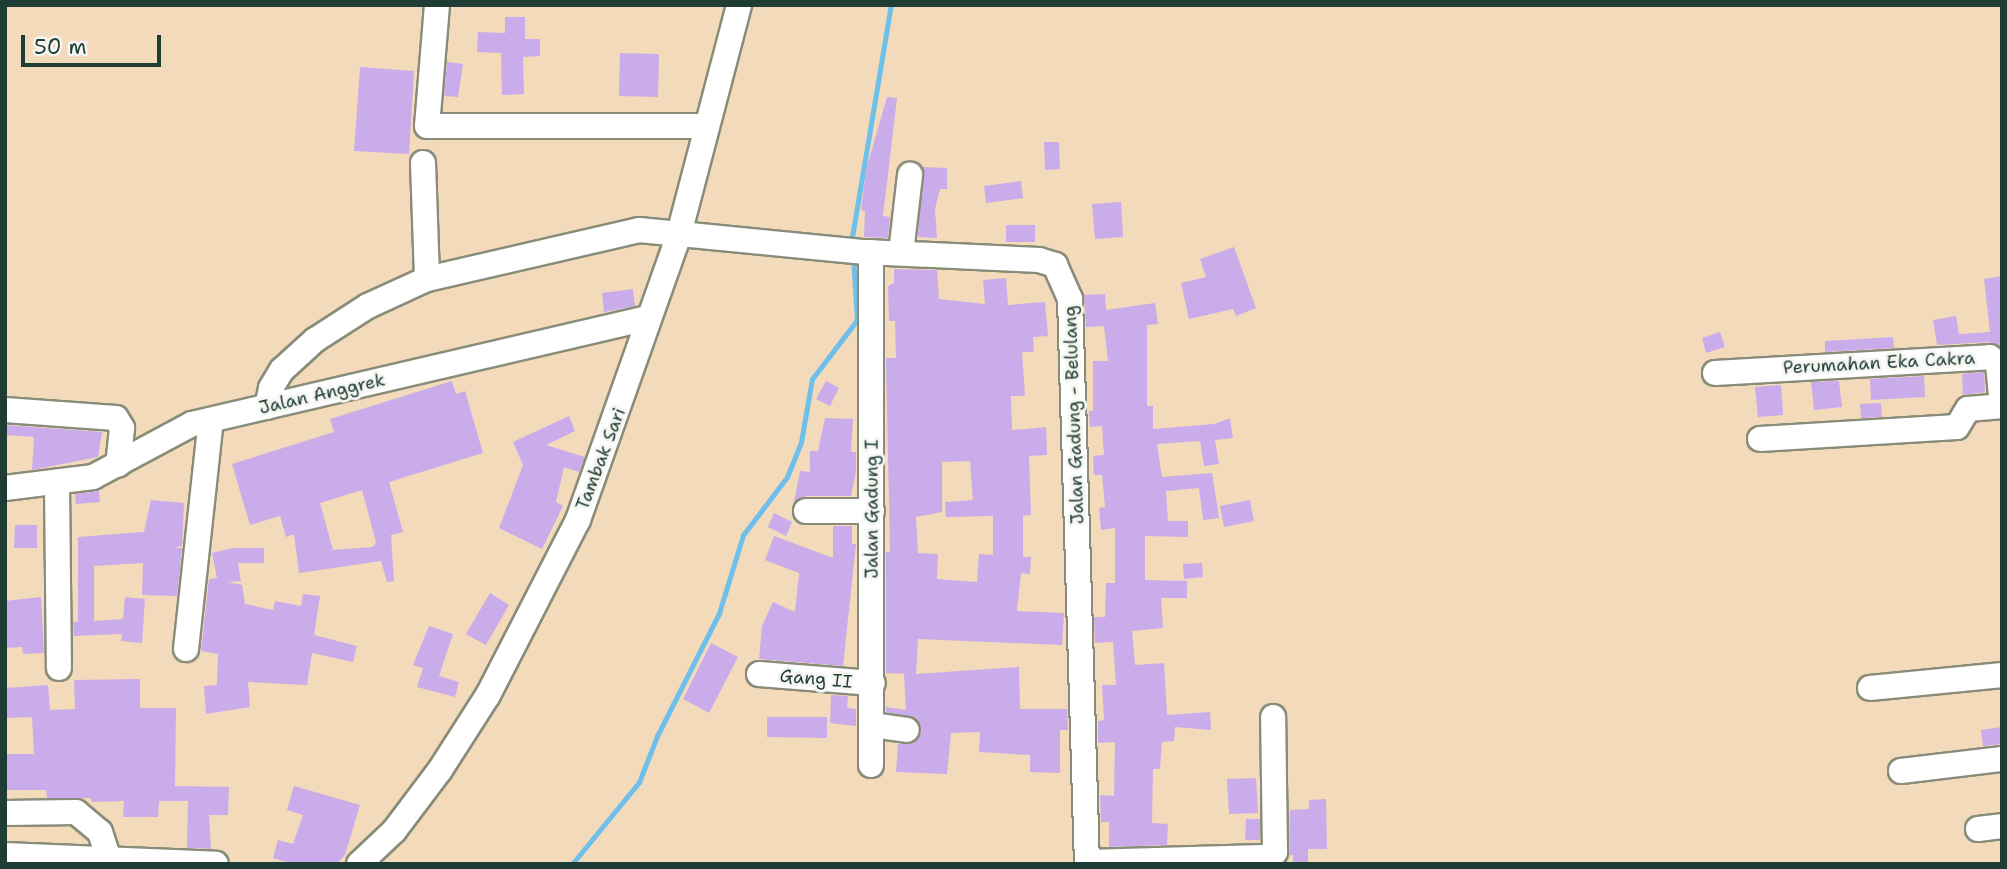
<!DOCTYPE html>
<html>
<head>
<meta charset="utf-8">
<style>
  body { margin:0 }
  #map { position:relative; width:2007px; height:869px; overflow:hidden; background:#f2dabb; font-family:"Shantell Sans",sans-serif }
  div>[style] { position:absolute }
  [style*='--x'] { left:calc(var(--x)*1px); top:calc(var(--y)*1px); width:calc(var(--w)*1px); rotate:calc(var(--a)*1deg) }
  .stream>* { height:5px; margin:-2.5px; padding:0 2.5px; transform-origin:2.5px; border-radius:2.5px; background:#6ec0ea }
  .building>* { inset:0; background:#caaceb }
  .roads { filter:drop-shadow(2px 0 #888c78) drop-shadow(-2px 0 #888c78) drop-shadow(0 2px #888c78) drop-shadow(0 -2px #888c78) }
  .minor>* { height:24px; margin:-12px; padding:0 12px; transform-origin:12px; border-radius:12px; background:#fff }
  span { translate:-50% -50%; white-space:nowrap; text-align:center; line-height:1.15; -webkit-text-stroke:6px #f6f6f2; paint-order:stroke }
  .street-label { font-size:18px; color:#1f3d34 }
  .frame { position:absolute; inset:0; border:7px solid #1f3d34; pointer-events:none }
  .scale { position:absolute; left:21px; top:35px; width:140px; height:32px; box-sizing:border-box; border:4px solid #1f3d34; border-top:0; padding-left:9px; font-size:21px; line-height:24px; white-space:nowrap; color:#1f3d34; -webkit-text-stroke:5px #f6f6f2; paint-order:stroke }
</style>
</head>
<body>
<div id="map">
  <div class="stream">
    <div style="--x:851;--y:243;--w:241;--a:-80.5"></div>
    <div style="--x:572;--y:864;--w:106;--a:-50.7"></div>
    <div style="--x:639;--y:782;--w:49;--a:-68.6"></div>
    <div style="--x:657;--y:736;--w:138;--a:-63.2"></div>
    <div style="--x:719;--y:613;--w:82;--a:-72.9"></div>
    <div style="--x:743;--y:535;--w:73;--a:-52.8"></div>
    <div style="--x:787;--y:477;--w:38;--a:-68"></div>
    <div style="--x:801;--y:442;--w:64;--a:-80.1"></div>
    <div style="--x:812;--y:379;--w:74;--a:-52.7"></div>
    <div style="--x:857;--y:320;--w:63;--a:-93.6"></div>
  </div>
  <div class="building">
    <div style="clip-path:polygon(505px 17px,525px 17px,525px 39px,540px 39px,540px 56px,523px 57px,524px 94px,502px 95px,501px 53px,477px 52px,478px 32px,505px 33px)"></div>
    <div style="clip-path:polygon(620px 53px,659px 54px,658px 97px,619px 96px)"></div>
    <div style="clip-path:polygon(447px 62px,463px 64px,458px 97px,444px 96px)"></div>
    <div style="clip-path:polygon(360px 67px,414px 71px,409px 154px,354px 151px)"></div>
    <div style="clip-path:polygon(887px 97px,897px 98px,883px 216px,890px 217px,888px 238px,864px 237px,865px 211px,861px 210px,866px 170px)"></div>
    <div style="clip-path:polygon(1044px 142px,1059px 142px,1060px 169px,1045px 170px)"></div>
    <div style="clip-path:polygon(922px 167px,947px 168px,947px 189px,940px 189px,935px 209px,937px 238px,918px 237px)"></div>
    <div style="clip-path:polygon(1021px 181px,1023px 198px,986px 203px,984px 186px)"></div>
    <div style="clip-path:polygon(1121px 202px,1123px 237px,1095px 239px,1092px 204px)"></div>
    <div style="clip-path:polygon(1006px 225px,1035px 225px,1035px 242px,1006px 242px)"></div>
    <div style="clip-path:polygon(1234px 247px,1256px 308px,1236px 316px,1233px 309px,1189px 319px,1181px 283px,1206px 277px,1200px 259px)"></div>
    <div style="clip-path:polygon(evenodd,894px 269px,937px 270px,939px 299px,985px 304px,983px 280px,1006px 278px,1008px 305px,1045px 302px,1048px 336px,1033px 337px,1034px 352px,1022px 352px,1025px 396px,1011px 396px,1012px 430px,1046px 427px,1047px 455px,1029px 456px,1031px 515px,1023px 516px,1023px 557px,1031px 557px,1030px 574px,1021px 573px,1017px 611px,1064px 613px,1062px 645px,918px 639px,916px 674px,1019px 667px,1020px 709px,1067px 709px,1068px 730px,1060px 730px,1060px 773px,1030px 772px,1030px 755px,979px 752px,980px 732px,951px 733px,947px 774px,896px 772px,898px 744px,913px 743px,922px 731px,916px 718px,886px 712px,886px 707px,906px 710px,904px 674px,911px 674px,886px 673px,886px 552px,890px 552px,886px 358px,896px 358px,895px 321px,889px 321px,888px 286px,894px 283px,894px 269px,970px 461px,973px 500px,945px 502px,946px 517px,993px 516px,993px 555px,979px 554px,977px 582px,937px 579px,938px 554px,918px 553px,916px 517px,942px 512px,942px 462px,970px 461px)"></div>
    <div style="clip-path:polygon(2002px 276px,2002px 348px,1989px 342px,1937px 345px,1933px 320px,1956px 316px,1959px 334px,1990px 332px,1984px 279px)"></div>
    <div style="clip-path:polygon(633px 289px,635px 306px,604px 312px,602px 293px)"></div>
    <div style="clip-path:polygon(1105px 294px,1106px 310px,1155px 303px,1158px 324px,1147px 325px,1147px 406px,1153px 406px,1153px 429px,1214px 424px,1230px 418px,1233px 438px,1215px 440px,1219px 464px,1204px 466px,1200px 441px,1157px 444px,1162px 477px,1212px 473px,1219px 518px,1203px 520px,1199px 488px,1166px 491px,1168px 521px,1188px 521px,1188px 537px,1145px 536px,1145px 580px,1187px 581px,1187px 598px,1161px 598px,1163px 628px,1132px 631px,1135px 665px,1164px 663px,1167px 715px,1210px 712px,1211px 730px,1175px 727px,1174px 741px,1162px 742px,1160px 769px,1153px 769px,1152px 823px,1168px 824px,1167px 845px,1109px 847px,1109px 822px,1101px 822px,1100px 795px,1114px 796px,1115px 742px,1098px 743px,1098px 721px,1104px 720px,1102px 685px,1116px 685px,1113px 642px,1095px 643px,1094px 617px,1105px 617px,1106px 583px,1115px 583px,1115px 528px,1101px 530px,1099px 508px,1105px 507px,1102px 475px,1094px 475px,1093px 456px,1104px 455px,1102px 426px,1090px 427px,1089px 411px,1093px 411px,1093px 361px,1108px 361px,1104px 326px,1086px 327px,1084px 295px)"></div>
    <div style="clip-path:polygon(1720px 332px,1725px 347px,1706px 353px,1702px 338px)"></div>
    <div style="clip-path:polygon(1893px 337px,1894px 348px,1825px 352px,1825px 341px)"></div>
    <div style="clip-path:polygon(1984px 372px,1985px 392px,1963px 395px,1962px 374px)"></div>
    <div style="clip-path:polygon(1924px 376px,1925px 397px,1871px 400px,1870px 379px)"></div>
    <div style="clip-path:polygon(evenodd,452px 381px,456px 394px,465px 391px,483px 453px,389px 482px,403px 532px,391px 535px,394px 581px,387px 582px,381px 561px,299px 573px,294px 534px,286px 537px,280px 516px,250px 525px,232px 464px,334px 432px,330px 419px,452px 381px,362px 490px,376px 542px,373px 547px,333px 550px,320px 503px,362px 490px)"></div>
    <div style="clip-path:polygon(826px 381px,839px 388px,830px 406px,816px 399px)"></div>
    <div style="clip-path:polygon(1839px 381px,1842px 407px,1814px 410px,1811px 382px)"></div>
    <div style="clip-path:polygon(1781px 385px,1783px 415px,1758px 417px,1755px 387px)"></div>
    <div style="clip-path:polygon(1881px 403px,1882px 417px,1861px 418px,1860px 404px)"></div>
    <div style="clip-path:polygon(569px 416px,575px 431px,546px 445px,585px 457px,579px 472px,564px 467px,556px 502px,563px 506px,542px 549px,499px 528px,523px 465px,513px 442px)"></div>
    <div style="clip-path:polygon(825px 418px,853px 419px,851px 452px,856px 452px,856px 472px,851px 496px,806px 496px,794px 502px,800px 471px,810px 472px,810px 451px,818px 451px)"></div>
    <div style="clip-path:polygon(5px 425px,102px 432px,98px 457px,32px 470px,34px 437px,5px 435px)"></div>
    <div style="clip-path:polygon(99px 491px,100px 502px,76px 504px,75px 494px)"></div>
    <div style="clip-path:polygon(151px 500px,184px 503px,182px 546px,174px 548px,182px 548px,177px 596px,142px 595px,143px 563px,94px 566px,94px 621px,123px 619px,125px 597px,145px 599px,142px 643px,121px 641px,122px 634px,74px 636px,73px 622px,78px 622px,78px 537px,144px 532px)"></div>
    <div style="clip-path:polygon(1250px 500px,1254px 521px,1224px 527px,1220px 506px)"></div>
    <div style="clip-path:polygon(774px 513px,792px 522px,786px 536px,768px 527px)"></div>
    <div style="clip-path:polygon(15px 525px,37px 525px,37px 548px,14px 548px)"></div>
    <div style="clip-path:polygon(833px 526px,852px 526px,852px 544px,856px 544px,843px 666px,759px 659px,762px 626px,773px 602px,795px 612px,799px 573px,765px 560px,774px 536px,833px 558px)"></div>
    <div style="clip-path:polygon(233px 548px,264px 548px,264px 563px,238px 563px,241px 581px,228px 582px,242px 585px,245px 604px,273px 610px,275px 601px,301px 606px,303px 594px,320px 596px,314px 635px,357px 646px,353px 662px,312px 653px,307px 685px,248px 682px,250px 707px,206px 714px,204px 686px,217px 685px,218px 654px,201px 651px,209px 579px,217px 578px,212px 553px)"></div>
    <div style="clip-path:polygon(1202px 563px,1203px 577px,1184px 579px,1183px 564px)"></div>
    <div style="clip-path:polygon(490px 593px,509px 605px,486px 645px,466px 634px)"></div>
    <div style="clip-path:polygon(41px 597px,44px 653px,23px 654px,22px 647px,5px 648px,5px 601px)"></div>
    <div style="clip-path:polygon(429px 626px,453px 634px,439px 676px,459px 682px,455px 697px,417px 687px,423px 668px,413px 665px)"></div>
    <div style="clip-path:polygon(711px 643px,738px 657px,709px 713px,683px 699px)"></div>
    <div style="clip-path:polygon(140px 679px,140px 708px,176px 708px,175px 786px,229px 787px,228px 815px,209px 815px,211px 849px,187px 848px,188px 801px,159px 801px,158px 817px,123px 817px,124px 801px,92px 802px,91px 798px,47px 798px,46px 790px,5px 790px,5px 754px,34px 754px,32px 717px,5px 718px,5px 688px,48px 685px,50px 710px,75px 709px,74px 680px)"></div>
    <div style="clip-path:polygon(831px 695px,848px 696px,847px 708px,856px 709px,856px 726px,830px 723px)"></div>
    <div style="clip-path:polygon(767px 717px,827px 717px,827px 738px,767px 737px)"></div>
    <div style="clip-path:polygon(2002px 727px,2002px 744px,1983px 746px,1981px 730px)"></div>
    <div style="clip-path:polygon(1256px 778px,1258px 813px,1229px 814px,1227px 779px)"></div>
    <div style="clip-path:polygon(294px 786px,360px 805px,345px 855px,337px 864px,293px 864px,273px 858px,278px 840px,293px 844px,303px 815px,287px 810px)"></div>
    <div style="clip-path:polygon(1326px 799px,1327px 849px,1308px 849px,1308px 864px,1293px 864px,1293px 855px,1289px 855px,1290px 810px,1309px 809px,1309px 800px)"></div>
    <div style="clip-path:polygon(1246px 819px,1260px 819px,1260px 840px,1245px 840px)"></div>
  </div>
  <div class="roads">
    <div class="minor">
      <div style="--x:437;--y:5;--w:121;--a:94.7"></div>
      <div style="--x:427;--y:126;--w:280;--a:0"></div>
      <div style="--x:423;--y:163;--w:116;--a:88"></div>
      <div style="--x:871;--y:252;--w:513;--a:90"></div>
      <div style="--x:901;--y:253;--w:79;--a:-83.4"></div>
      <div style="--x:1715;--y:373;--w:275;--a:-3.3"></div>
      <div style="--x:1990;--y:357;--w:11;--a:41"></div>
      <div style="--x:1998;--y:364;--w:42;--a:84.6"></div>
      <div style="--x:267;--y:407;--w:19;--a:-78"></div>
      <div style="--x:271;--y:388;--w:21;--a:-59"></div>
      <div style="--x:282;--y:370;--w:45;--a:-42.3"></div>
      <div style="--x:315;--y:340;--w:63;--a:-32.7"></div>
      <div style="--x:368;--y:306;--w:65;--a:-24.6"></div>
      <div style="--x:427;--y:279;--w:218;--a:-13"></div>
      <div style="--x:639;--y:230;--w:227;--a:5.6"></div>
      <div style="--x:865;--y:252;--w:174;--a:2.6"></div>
      <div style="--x:1039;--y:260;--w:17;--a:17"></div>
      <div style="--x:1055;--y:265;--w:37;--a:66"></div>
      <div style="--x:1070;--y:299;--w:565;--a:88.28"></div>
      <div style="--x:5;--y:410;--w:111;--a:4.1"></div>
      <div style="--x:116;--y:418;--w:12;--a:59"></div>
      <div style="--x:122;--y:428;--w:37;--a:96"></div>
      <div style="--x:1760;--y:439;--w:197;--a:-3.5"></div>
      <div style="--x:1957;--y:427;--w:21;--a:-59"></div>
      <div style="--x:1968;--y:409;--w:32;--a:-5"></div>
      <div style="--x:57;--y:484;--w:184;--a:89.4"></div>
      <div style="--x:5;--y:488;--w:89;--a:-7.1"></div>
      <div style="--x:93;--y:477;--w:112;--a:-28.2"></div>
      <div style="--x:192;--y:424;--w:468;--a:-13.1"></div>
      <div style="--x:806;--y:511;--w:66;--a:0"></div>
      <div style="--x:186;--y:649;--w:230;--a:-83.8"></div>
      <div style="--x:759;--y:674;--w:114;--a:4.5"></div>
      <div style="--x:1870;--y:688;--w:133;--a:-5.6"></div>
      <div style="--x:872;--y:725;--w:35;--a:8"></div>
      <div style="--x:1901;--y:771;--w:102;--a:-6.8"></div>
      <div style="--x:5;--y:813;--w:71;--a:-0.8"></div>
      <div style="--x:76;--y:812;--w:31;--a:40"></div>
      <div style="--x:100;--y:832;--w:26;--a:72"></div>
      <div style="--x:1978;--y:829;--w:24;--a:-7"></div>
      <div style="--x:5;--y:855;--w:211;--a:2.4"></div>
      <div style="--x:1087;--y:862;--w:184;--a:-1.6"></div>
      <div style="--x:1271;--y:857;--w:6;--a:-51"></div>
      <div style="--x:1275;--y:852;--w:135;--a:-90.8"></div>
      <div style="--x:359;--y:864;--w:48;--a:-43.3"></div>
      <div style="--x:394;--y:831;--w:76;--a:-53"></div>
      <div style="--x:440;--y:770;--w:89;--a:-57.4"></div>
      <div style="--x:488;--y:695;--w:197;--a:-62.8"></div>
      <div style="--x:578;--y:520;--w:303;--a:-70.5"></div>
      <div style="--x:679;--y:234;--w:237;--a:-75.3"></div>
    </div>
  </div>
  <div class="street-label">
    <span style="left:1879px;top:363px;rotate:-3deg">Perumahan Eka Cakra</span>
    <span style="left:322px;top:394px;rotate:-13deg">Jalan Anggrek</span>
    <span style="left:1074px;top:415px;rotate:-92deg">Jalan Gadung - Belulang</span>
    <span style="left:601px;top:459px;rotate:-69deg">Tambak Sari</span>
    <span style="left:872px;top:509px;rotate:-90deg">Jalan Gadung I</span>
    <span style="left:816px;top:679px;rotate:5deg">Gang II</span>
  </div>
  <div class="frame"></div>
  <div class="scale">50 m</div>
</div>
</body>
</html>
